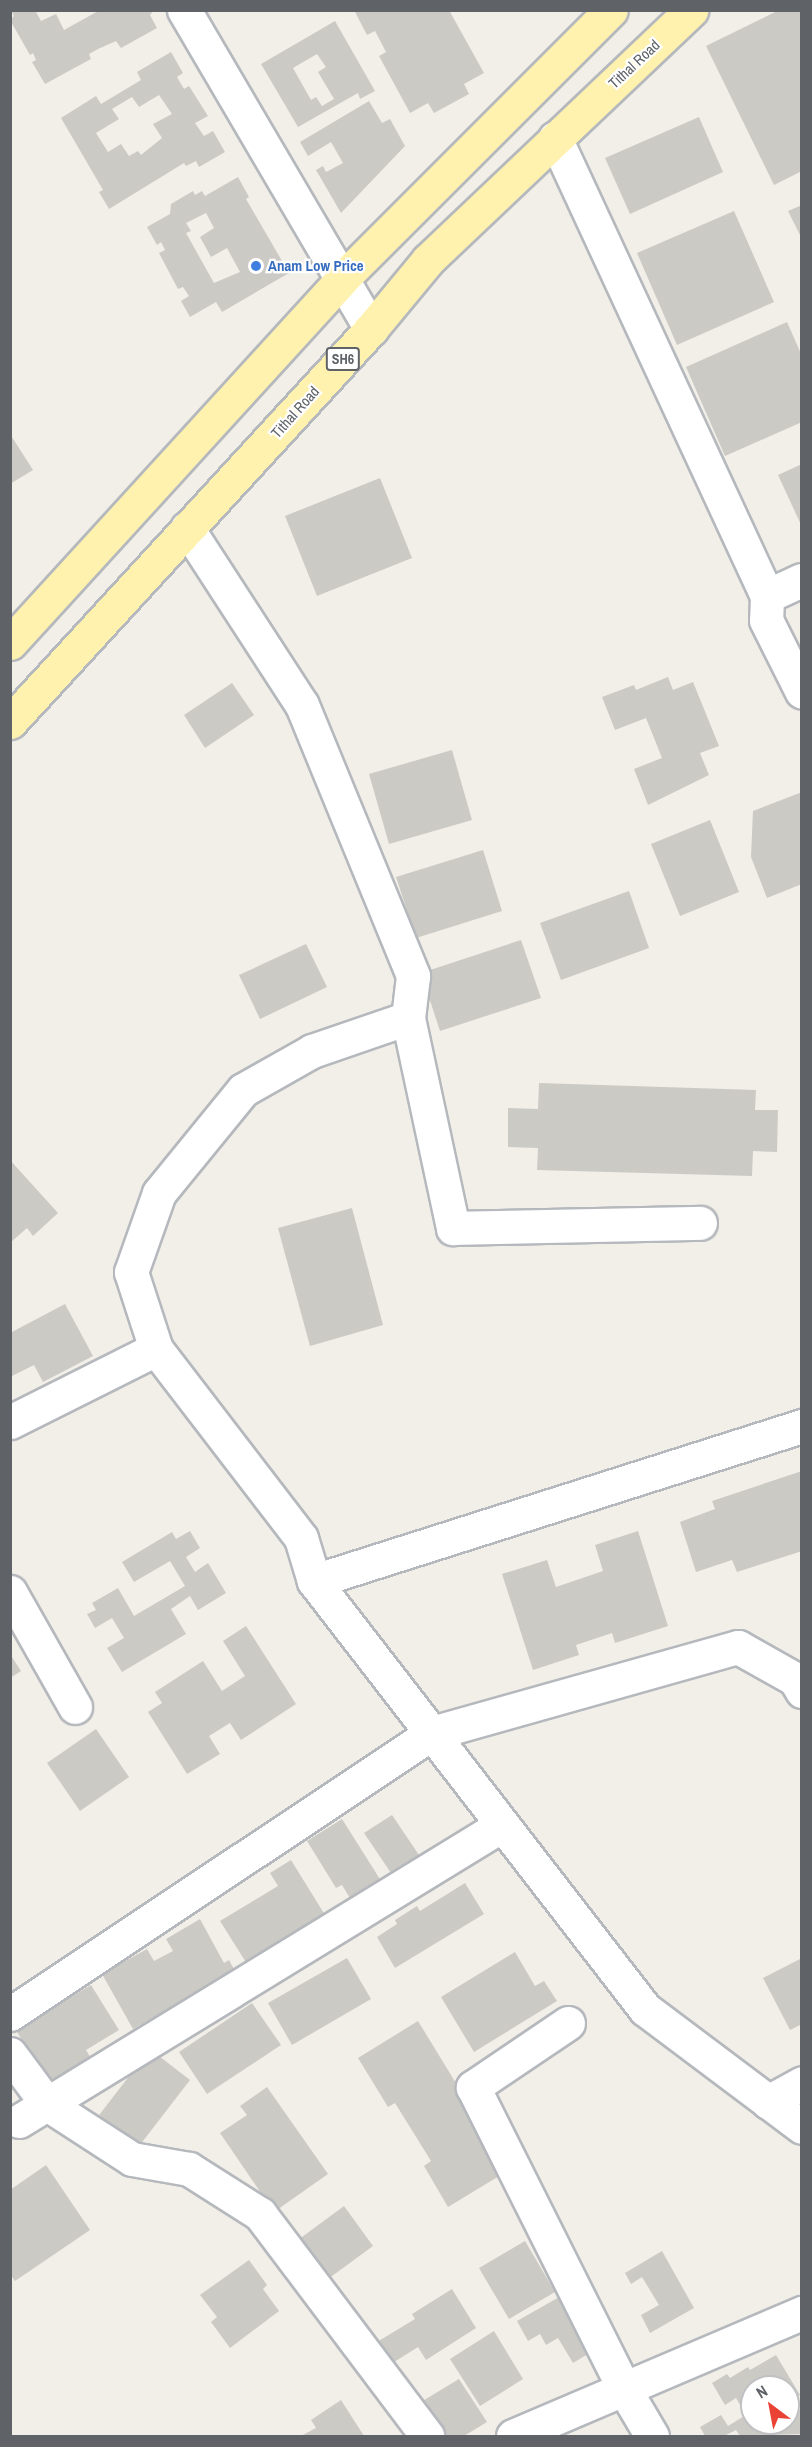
<!DOCTYPE html>
<html>
<head>
<meta charset="utf-8">
<style>
  body { margin:0 }
  #map { position:relative; width:812px; height:2447px; overflow:hidden; background:#f1efe8; font-family:"Archivo Narrow",sans-serif }
  div>[style] { position:absolute }
  [style*='--x'] { left:calc(var(--x)*1px); top:calc(var(--y)*1px); width:calc(var(--w)*1px); rotate:calc(var(--a)*1deg) }
  .building>* { inset:0; background:#cccac5 }
  .roads { filter:drop-shadow(2px 0 #b5b8bc) drop-shadow(-2px 0 #b5b8bc) drop-shadow(0 2px #b5b8bc) drop-shadow(0 -2px #b5b8bc) }
  .minor>* { height:33px; margin:-16.5px; padding:0 16.5px; transform-origin:16.5px; border-radius:16.5px; background:#fff }
  .major>* { height:33px; margin:-16.5px; padding:0 16.5px; transform-origin:16.5px; border-radius:16.5px; background:#fff2af }
  .dots>* { width:16px; height:16px; translate:-50% -50%; box-sizing:border-box; border:3px solid #fff; border-radius:50% }
  span { translate:-50% -50%; white-space:nowrap; text-align:center; line-height:1.15; -webkit-text-stroke:4.5px #fff; paint-order:stroke }
  .shield-label span { padding:2px 4px; background:#fff; border:2px solid; border-radius:4px; -webkit-text-stroke-width:0 }
  .shield-label { font-size:14px; color:#5f6368; font-weight:700 }
  .street-label { font-size:15px; color:#5f6368 }
  .shop-label { font-size:15px; color:#366cbe; font-weight:700 }
  .left { translate:0 -50%; text-align:left }
  .frame { position:absolute; inset:0; border:12px solid #5f6368; pointer-events:none }
  .north { position:absolute; left:740px; top:2375px; width:60px; height:60px; box-sizing:border-box; background:#fff; border:2px solid #bfc1c3; border-radius:50%; rotate:328deg; font-size:16px; font-weight:700; line-height:24px; text-align:center; color:#5f6368 }
  .north::after { content:''; display:block; margin:auto; width:21px; height:27px; background:#ea4335; clip-path:polygon(50% 0,100% 100%,50% 72%,0 100%) }
</style>
</head>
<body>
<div id="map">
  <div class="building">
    <div style="clip-path:polygon(11px 10px,35px 10px,41px 21px,56px 14px,64px 30px,100px 10px,154px 10px,150px 15px,157px 28px,121px 48px,116px 41px,98px 49px,89px 54px,91px 59px,45px 84px,32px 62px,36px 60px,33px 53px,30px 55px,10px 20px,14px 16px)"></div>
    <div style="clip-path:polygon(354px 10px,449px 10px,484px 73px,464px 84px,469px 94px,434px 113px,428px 103px,410px 113px,379px 56px,386px 52px,375px 31px,367px 35px)"></div>
    <div style="clip-path:polygon(779px 10px,802px 10px,802px 171px,774px 185px,706px 46px)"></div>
    <div style="clip-path:polygon(evenodd,335px 21px,375px 91px,360px 99px,358px 93px,298px 127px,261px 64px,335px 21px,317px 54px,326px 67px,318px 72px,334px 99px,322px 106px,316px 97px,311px 100px,293px 68px,317px 54px)"></div>
    <div style="clip-path:polygon(evenodd,171px 52px,183px 73px,177px 77px,184px 89px,189px 86px,208px 116px,195px 123px,204px 136px,213px 131px,225px 152px,199px 167px,196px 161px,186px 166px,184px 163px,109px 209px,99px 192px,103px 190px,61px 118px,96px 96px,101px 104px,141px 80px,137px 72px,171px 52px,159px 95px,172px 114px,153px 124px,162px 138px,141px 155px,138px 151px,129px 156px,121px 144px,108px 152px,96px 133px,119px 119px,112px 109px,132px 97px,139px 107px,159px 95px)"></div>
    <div style="clip-path:polygon(369px 101px,382px 123px,390px 119px,405px 146px,341px 213px,316px 170px,323px 166px,326px 172px,343px 163px,331px 142px,308px 156px,300px 142px)"></div>
    <div style="clip-path:polygon(699px 117px,723px 172px,630px 214px,605px 158px)"></div>
    <div style="clip-path:polygon(evenodd,238px 177px,249px 197px,246px 199px,289px 273px,222px 312px,216px 302px,190px 317px,181px 301px,189px 296px,183px 287px,178px 289px,159px 253px,165px 250px,161px 242px,157px 245px,147px 227px,170px 214px,171px 204px,193px 191px,195px 195px,202px 191px,205px 196px,238px 177px,206px 213px,214px 228px,200px 237px,211px 257px,227px 248px,240px 272px,214px 283px,186px 233px,191px 231px,186px 223px,206px 213px)"></div>
    <div style="clip-path:polygon(802px 205px,802px 239px,788px 211px)"></div>
    <div style="clip-path:polygon(734px 211px,774px 302px,677px 345px,637px 253px)"></div>
    <div style="clip-path:polygon(787px 322px,802px 356px,802px 422px,725px 456px,686px 367px)"></div>
    <div style="clip-path:polygon(10px 434px,33px 470px,10px 484px)"></div>
    <div style="clip-path:polygon(802px 464px,802px 527px,778px 475px)"></div>
    <div style="clip-path:polygon(380px 478px,412px 558px,317px 596px,285px 516px)"></div>
    <div style="clip-path:polygon(668px 677px,673px 690px,693px 682px,719px 746px,700px 753px,709px 775px,648px 805px,634px 769px,662px 758px,646px 718px,615px 730px,602px 697px,634px 685px,636px 690px)"></div>
    <div style="clip-path:polygon(232px 683px,254px 715px,205px 748px,184px 715px)"></div>
    <div style="clip-path:polygon(452px 750px,472px 820px,389px 844px,369px 774px)"></div>
    <div style="clip-path:polygon(802px 792px,802px 884px,767px 898px,751px 857px,753px 811px)"></div>
    <div style="clip-path:polygon(710px 820px,739px 892px,680px 916px,651px 844px)"></div>
    <div style="clip-path:polygon(483px 850px,502px 911px,416px 938px,396px 877px)"></div>
    <div style="clip-path:polygon(629px 891px,649px 948px,561px 980px,540px 923px)"></div>
    <div style="clip-path:polygon(521px 940px,541px 998px,440px 1031px,421px 973px)"></div>
    <div style="clip-path:polygon(306px 944px,327px 987px,260px 1019px,239px 975px)"></div>
    <div style="clip-path:polygon(539px 1083px,756px 1090px,755px 1110px,778px 1110px,777px 1152px,753px 1151px,752px 1176px,537px 1170px,538px 1148px,508px 1147px,508px 1108px,538px 1109px)"></div>
    <div style="clip-path:polygon(10px 1160px,58px 1213px,33px 1236px,27px 1228px,10px 1243px)"></div>
    <div style="clip-path:polygon(352px 1208px,383px 1325px,310px 1346px,278px 1228px)"></div>
    <div style="clip-path:polygon(65px 1304px,93px 1356px,43px 1382px,34px 1365px,10px 1377px,10px 1333px)"></div>
    <div style="clip-path:polygon(802px 1471px,802px 1551px,737px 1572px,732px 1560px,696px 1572px,680px 1522px,715px 1509px,712px 1501px)"></div>
    <div style="clip-path:polygon(190px 1531px,200px 1548px,186px 1557px,195px 1572px,208px 1563px,226px 1593px,198px 1610px,190px 1596px,171px 1609px,186px 1634px,122px 1672px,107px 1648px,124px 1638px,112px 1618px,95px 1628px,87px 1614px,96px 1610px,92px 1603px,118px 1588px,134px 1616px,185px 1586px,170px 1561px,134px 1582px,122px 1562px,172px 1532px,176px 1539px)"></div>
    <div style="clip-path:polygon(638px 1531px,668px 1626px,615px 1643px,612px 1633px,576px 1645px,579px 1655px,533px 1670px,502px 1574px,547px 1560px,556px 1587px,603px 1571px,595px 1545px)"></div>
    <div style="clip-path:polygon(246px 1626px,296px 1704px,241px 1740px,230px 1723px,209px 1736px,220px 1754px,187px 1774px,148px 1712px,162px 1703px,155px 1692px,203px 1661px,222px 1691px,245px 1676px,223px 1641px)"></div>
    <div style="clip-path:polygon(10px 1654px,21px 1671px,10px 1678px)"></div>
    <div style="clip-path:polygon(96px 1729px,129px 1777px,80px 1811px,47px 1763px)"></div>
    <div style="clip-path:polygon(392px 1815px,421px 1858px,393px 1876px,364px 1833px)"></div>
    <div style="clip-path:polygon(342px 1819px,383px 1884px,353px 1903px,342px 1885px,336px 1888px,307px 1841px)"></div>
    <div style="clip-path:polygon(291px 1860px,325px 1915px,247px 1964px,220px 1921px,278px 1886px,270px 1873px)"></div>
    <div style="clip-path:polygon(465px 1883px,484px 1914px,395px 1968px,377px 1937px,397px 1924px,395px 1920px,417px 1906px,420px 1911px)"></div>
    <div style="clip-path:polygon(200px 1919px,224px 1963px,229px 1960px,235px 1971px,133px 2029px,102px 1974px,147px 1949px,154px 1961px,173px 1951px,166px 1939px)"></div>
    <div style="clip-path:polygon(515px 1952px,535px 1986px,544px 1981px,557px 2001px,474px 2052px,441px 1997px)"></div>
    <div style="clip-path:polygon(347px 1958px,371px 1999px,292px 2045px,268px 2003px)"></div>
    <div style="clip-path:polygon(802px 1958px,802px 2024px,790px 2030px,763px 1978px)"></div>
    <div style="clip-path:polygon(91px 1985px,119px 2030px,86px 2050px,91px 2058px,48px 2084px,16px 2030px)"></div>
    <div style="clip-path:polygon(252px 2003px,281px 2045px,207px 2094px,179px 2052px)"></div>
    <div style="clip-path:polygon(418px 2021px,509px 2170px,448px 2207px,424px 2166px,431px 2161px,395px 2103px,388px 2107px,358px 2058px)"></div>
    <div style="clip-path:polygon(150px 2049px,190px 2080px,133px 2154px,93px 2123px)"></div>
    <div style="clip-path:polygon(267px 2087px,328px 2174px,274px 2212px,220px 2133px,247px 2115px,240px 2106px)"></div>
    <div style="clip-path:polygon(46px 2165px,90px 2230px,15px 2281px,10px 2274px,10px 2190px)"></div>
    <div style="clip-path:polygon(344px 2206px,373px 2246px,328px 2279px,298px 2240px)"></div>
    <div style="clip-path:polygon(525px 2241px,555px 2292px,509px 2319px,479px 2268px)"></div>
    <div style="clip-path:polygon(662px 2251px,694px 2308px,650px 2333px,641px 2315px,659px 2305px,642px 2277px,631px 2284px,625px 2273px)"></div>
    <div style="clip-path:polygon(249px 2260px,267px 2285px,263px 2289px,279px 2311px,230px 2348px,211px 2322px,217px 2317px,200px 2295px)"></div>
    <div style="clip-path:polygon(452px 2289px,476px 2328px,426px 2360px,418px 2347px,391px 2364px,377px 2342px,415px 2319px,412px 2314px)"></div>
    <div style="clip-path:polygon(561px 2296px,593px 2351px,573px 2363px,558px 2338px,546px 2345px,540px 2334px,528px 2341px,517px 2321px)"></div>
    <div style="clip-path:polygon(494px 2331px,523px 2379px,480px 2406px,450px 2359px)"></div>
    <div style="clip-path:polygon(evenodd,776px 2355px,800px 2395px,793px 2399px,802px 2414px,802px 2434px,740px 2436px,736px 2430px,724px 2436px,705px 2436px,700px 2427px,721px 2415px,728px 2426px,746px 2415px,736px 2398px,725px 2405px,712px 2383px,727px 2374px,730px 2378px,748px 2367px,750px 2370px,776px 2355px,768px 2383px,788px 2387px,788px 2423px,752px 2423px,752px 2387px,768px 2383px)"></div>
    <div style="clip-path:polygon(459px 2379px,487px 2422px,464px 2436px,443px 2436px,421px 2402px)"></div>
    <div style="clip-path:polygon(341px 2400px,364px 2436px,301px 2436px,316px 2428px,311px 2420px)"></div>
  </div>
  <div class="roads">
    <div class="minor">
      <div style="--x:184;--y:10;--w:370;--a:59.6"></div>
      <div style="--x:555;--y:138;--w:505;--a:65.16"></div>
      <div style="--x:767;--y:596;--w:24;--a:92"></div>
      <div style="--x:766;--y:620;--w:80;--a:63.4"></div>
      <div style="--x:187;--y:528;--w:211;--a:57"></div>
      <div style="--x:302;--y:705;--w:293;--a:67.7"></div>
      <div style="--x:413;--y:976;--w:42;--a:96.8"></div>
      <div style="--x:408;--y:1018;--w:102;--a:161"></div>
      <div style="--x:312;--y:1051;--w:79;--a:150.5"></div>
      <div style="--x:243;--y:1090;--w:133;--a:129.2"></div>
      <div style="--x:159;--y:1193;--w:84;--a:109.5"></div>
      <div style="--x:131;--y:1272;--w:81;--a:72"></div>
      <div style="--x:156;--y:1349;--w:238;--a:52.5"></div>
      <div style="--x:301;--y:1538;--w:45;--a:73.2"></div>
      <div style="--x:314;--y:1581;--w:541;--a:52.28"></div>
      <div style="--x:645;--y:2009;--w:196;--a:36.9"></div>
      <div style="--x:767;--y:596;--w:38;--a:-25"></div>
      <div style="--x:408;--y:1018;--w:215;--a:77.9"></div>
      <div style="--x:453;--y:1228;--w:247;--a:-1.2"></div>
      <div style="--x:10;--y:1422;--w:163;--a:-26.6"></div>
      <div style="--x:314;--y:1581;--w:512;--a:-17.62"></div>
      <div style="--x:10;--y:1592;--w:132;--a:60.5"></div>
      <div style="--x:10;--y:2014;--w:507;--a:-33.66"></div>
      <div style="--x:432;--y:1733;--w:318;--a:-15.7"></div>
      <div style="--x:738;--y:1647;--w:65;--a:29.3"></div>
      <div style="--x:795;--y:1679;--w:14;--a:60"></div>
      <div style="--x:568;--y:2023;--w:115;--a:146"></div>
      <div style="--x:473;--y:2087;--w:335;--a:63.4"></div>
      <div style="--x:623;--y:2387;--w:57;--a:59.4"></div>
      <div style="--x:10;--y:2054;--w:62;--a:53.5"></div>
      <div style="--x:47;--y:2104;--w:101;--a:32.9"></div>
      <div style="--x:132;--y:2159;--w:58;--a:10"></div>
      <div style="--x:189;--y:2169;--w:84;--a:32.4"></div>
      <div style="--x:260;--y:2214;--w:278;--a:53"></div>
      <div style="--x:768;--y:2102;--w:39;--a:-29"></div>
      <div style="--x:19;--y:2121;--w:566;--a:-31.5"></div>
      <div style="--x:513;--y:2436;--w:314;--a:-23.1"></div>
    </div>
    <div class="major">
      <div style="--x:10;--y:643;--w:493;--a:-47.6"></div>
      <div style="--x:342;--y:279;--w:380;--a:-45"></div>
      <div style="--x:10;--y:722;--w:534;--a:-47.43"></div>
      <div style="--x:371;--y:329;--w:89;--a:-50.4"></div>
      <div style="--x:428;--y:260;--w:363;--a:-43.5"></div>
    </div>
  </div>
  <div class="dots">
    <div style="left:256px;top:266px;background:#3f7fe0"></div>
  </div>
  <div class="shield-label">
    <span style="left:343px;top:359px">SH6</span>
  </div>
  <div class="street-label">
    <span style="left:634px;top:64px;rotate:-43deg">Tithal Road</span>
    <span style="left:295px;top:412px;rotate:-48deg">Tithal Road</span>
  </div>
  <div class="shop-label">
    <span class="left" style="left:268px;top:266px">Anam Low Price</span>
  </div>
  <div class="frame"></div>
  <div class="north">N</div>
</div>
</body>
</html>
